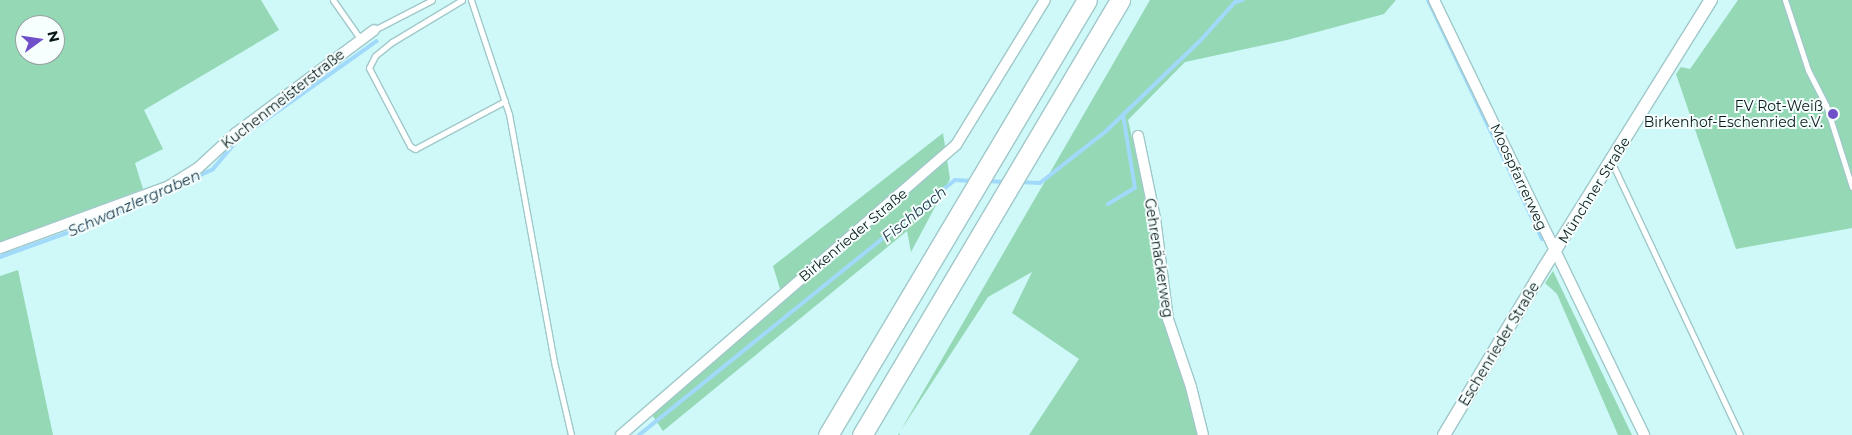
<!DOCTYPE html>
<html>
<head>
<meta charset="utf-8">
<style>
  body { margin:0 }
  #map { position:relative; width:1852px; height:435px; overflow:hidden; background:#cff8f9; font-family:Montserrat,sans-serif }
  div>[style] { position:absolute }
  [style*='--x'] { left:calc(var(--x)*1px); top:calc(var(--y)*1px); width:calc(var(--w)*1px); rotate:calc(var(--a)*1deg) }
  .green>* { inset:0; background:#95d8b5 }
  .stream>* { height:4px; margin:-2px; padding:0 2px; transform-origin:2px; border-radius:2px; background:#a1d9fb }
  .roads { filter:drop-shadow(1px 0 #a0c8c9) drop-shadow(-1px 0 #a0c8c9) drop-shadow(0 1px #a0c8c9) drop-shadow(0 -1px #a0c8c9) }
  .service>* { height:5px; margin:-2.5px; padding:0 2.5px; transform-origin:2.5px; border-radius:2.5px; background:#fff }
  .minor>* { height:10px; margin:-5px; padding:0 5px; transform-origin:5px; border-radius:5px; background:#fff }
  .tertiary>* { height:12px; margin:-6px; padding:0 6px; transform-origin:6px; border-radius:6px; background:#fff }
  .motorway>* { height:19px; margin:-9.5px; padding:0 9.5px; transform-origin:9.5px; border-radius:9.5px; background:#fff }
  .dots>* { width:14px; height:14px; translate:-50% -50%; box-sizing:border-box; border:2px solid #f6fefe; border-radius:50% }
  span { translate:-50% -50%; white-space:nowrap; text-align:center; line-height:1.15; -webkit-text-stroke:4px #f6fefe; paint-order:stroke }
  .street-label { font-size:14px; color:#091919 }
  .poi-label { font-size:14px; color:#091919 }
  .right { translate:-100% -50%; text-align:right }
  .water-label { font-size:15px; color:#163648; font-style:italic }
  .north { position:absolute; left:15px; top:15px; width:50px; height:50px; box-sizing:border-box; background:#f6fefe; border:1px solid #97a2a2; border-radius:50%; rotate:76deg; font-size:14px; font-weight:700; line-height:20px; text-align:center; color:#091919 }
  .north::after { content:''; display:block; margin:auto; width:18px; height:22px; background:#7050c9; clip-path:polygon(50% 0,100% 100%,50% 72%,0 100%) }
</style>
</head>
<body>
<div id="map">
  <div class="green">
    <div style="clip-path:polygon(evenodd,0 0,261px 0,279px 30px,144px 110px,163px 149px,135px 163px,143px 189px,0 242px,0 0,25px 25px,55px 25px,55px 55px,25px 55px,25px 25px)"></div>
    <div style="clip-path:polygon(1150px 0,1396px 0,1384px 14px,1287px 40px,1185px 62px,1128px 120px,1199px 435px,1029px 435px,1079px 359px,1012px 313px,1032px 272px,988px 297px,899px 433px,900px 435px,898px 435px)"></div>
    <div style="clip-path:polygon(1738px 0,1852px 0,1852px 228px,1736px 249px,1676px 74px,1681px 67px,1690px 69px)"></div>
    <div style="clip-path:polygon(943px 133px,950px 179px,911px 252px,907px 231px,663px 431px,652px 415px,784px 302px,773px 266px)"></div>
    <div style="clip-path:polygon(18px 270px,53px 435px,0 435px,0 276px)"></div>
    <div style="clip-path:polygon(1553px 271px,1632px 435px,1618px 435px,1557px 294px,1545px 283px)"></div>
  </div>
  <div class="stream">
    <div style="--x:1428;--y:0;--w:265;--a:64.5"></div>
    <div style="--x:987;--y:181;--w:18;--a:3"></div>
    <div style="--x:1019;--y:182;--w:21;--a:3"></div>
    <div style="--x:1040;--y:183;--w:84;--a:-38.2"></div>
    <div style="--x:1106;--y:131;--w:130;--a:-43.8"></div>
    <div style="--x:1200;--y:41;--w:52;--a:-48.1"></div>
    <div style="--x:1235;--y:2;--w:8;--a:-14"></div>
    <div style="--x:180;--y:184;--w:36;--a:-24"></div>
    <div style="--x:213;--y:169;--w:38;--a:-50"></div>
    <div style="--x:237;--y:140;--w:171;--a:-35.3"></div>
    <div style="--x:1108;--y:204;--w:31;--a:-31"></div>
    <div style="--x:1135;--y:188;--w:74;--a:-99.3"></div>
    <div style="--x:0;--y:257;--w:106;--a:-19.8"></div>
    <div style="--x:100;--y:221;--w:56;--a:-24.3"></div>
    <div style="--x:639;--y:435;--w:406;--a:-38.9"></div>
    <div style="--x:955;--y:180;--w:17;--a:3"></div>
  </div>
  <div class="roads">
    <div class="service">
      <div style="--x:333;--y:0;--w:49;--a:55"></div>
      <div style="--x:462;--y:0;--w:82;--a:149"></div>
      <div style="--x:392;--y:42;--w:22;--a:141"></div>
      <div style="--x:375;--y:56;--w:13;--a:117"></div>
      <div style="--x:369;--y:68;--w:88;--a:62.3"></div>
      <div style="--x:410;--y:146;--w:6;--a:31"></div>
      <div style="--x:415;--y:149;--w:102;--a:-28.1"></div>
      <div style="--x:471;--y:0;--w:120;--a:71.6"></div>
      <div style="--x:509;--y:114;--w:256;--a:79.7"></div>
      <div style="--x:555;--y:366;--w:71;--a:76.9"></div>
      <div style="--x:1785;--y:0;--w:74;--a:71.8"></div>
      <div style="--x:1808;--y:70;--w:39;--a:63"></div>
      <div style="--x:1826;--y:105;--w:86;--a:72.4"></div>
      <div style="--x:374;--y:30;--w:65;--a:-27.3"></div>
      <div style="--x:1612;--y:163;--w:301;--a:64.8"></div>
    </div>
    <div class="minor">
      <div style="--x:1434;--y:0;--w:483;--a:64.2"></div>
      <div style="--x:1138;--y:136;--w:84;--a:78.3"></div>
      <div style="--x:1155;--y:218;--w:102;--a:82.7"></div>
      <div style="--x:1168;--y:319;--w:72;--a:71.3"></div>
      <div style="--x:1191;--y:387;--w:49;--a:76"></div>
      <div style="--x:0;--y:248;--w:180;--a:-20.1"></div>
      <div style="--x:169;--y:186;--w:34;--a:-32"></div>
      <div style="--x:198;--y:168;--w:52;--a:-42.6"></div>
      <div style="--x:236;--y:133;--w:172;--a:-36.7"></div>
      <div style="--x:621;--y:435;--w:443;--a:-40.9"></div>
      <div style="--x:956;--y:145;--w:170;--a:-58.5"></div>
    </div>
    <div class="tertiary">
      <div style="--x:1444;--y:435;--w:195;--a:-59.1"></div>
      <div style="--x:1544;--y:268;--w:316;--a:-58.1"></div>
    </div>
    <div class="motorway">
      <div style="--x:828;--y:435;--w:506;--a:-59.23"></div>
      <div style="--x:862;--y:435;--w:506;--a:-59.33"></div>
    </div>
  </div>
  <div class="dots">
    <div style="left:1833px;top:114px;background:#7050c9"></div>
  </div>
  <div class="street-label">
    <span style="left:283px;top:99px;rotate:-38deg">Kuchenmeisterstraße</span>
    <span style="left:1519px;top:177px;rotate:65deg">Moospfarrerweg</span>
    <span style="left:1594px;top:190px;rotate:-58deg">Münchner Straße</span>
    <span style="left:853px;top:235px;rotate:-40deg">Birkenrieder Straße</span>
    <span style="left:1159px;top:258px;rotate:81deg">Gehrenäckerweg</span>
    <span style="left:1499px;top:344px;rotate:-59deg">Eschenrieder Straße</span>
  </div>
  <div class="poi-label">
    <span class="right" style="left:1823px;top:114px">FV Rot-Weiß<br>Birkenhof-Eschenried e.V.</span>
  </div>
  <div class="water-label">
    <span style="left:134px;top:203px;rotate:-24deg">Schwanzlergraben</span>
    <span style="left:914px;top:214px;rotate:-39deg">Fischbach</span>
  </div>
  <div class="north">N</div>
</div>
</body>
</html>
